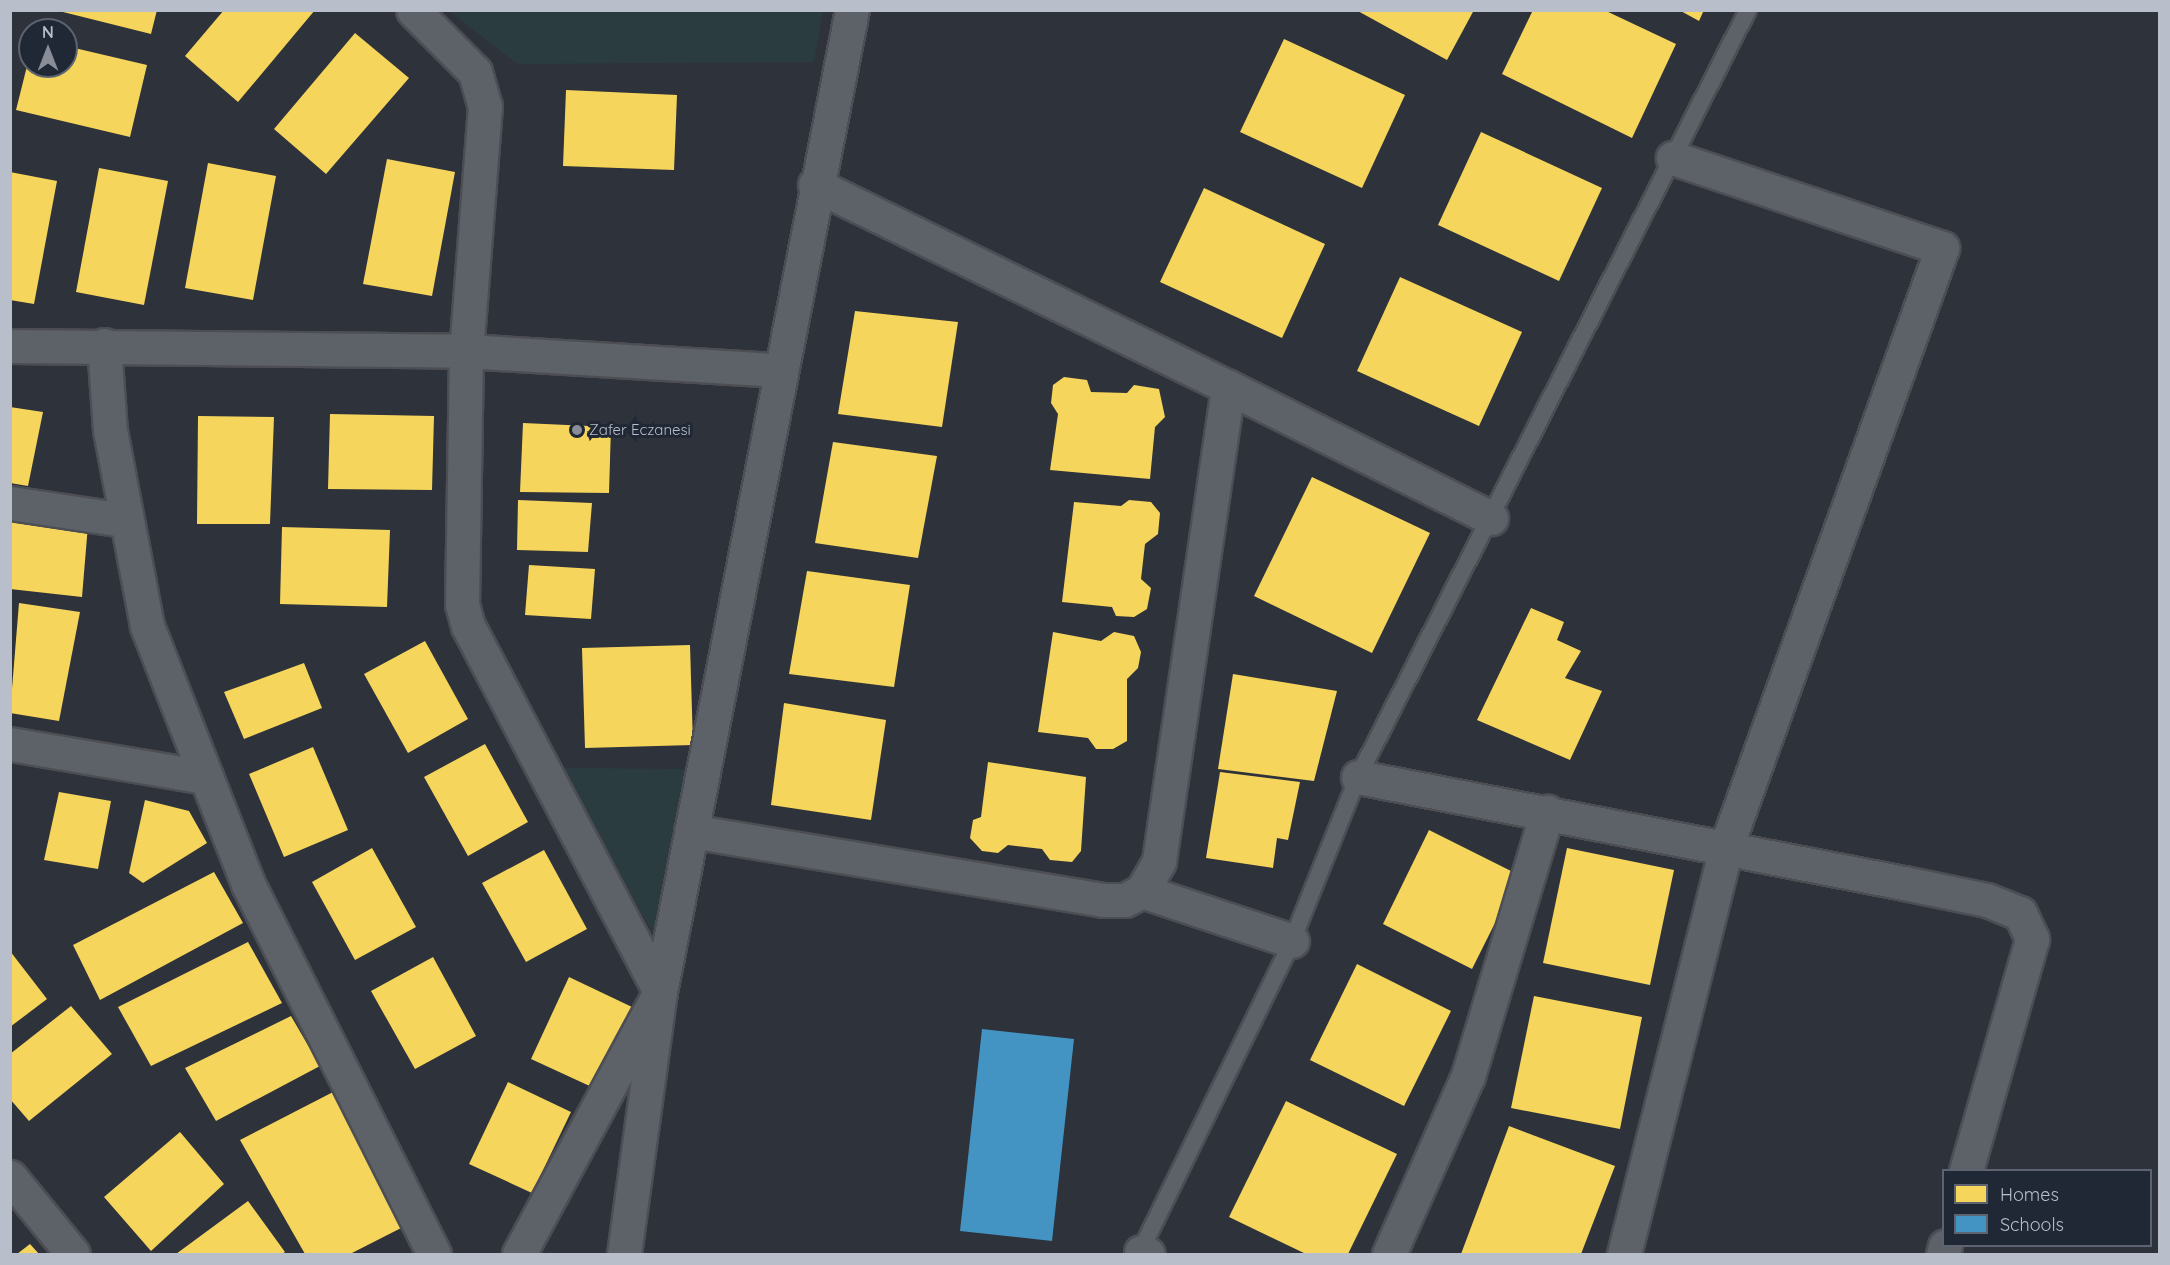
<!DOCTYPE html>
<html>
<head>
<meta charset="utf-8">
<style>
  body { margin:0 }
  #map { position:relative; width:2170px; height:1265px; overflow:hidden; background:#2e323a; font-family:Quicksand,sans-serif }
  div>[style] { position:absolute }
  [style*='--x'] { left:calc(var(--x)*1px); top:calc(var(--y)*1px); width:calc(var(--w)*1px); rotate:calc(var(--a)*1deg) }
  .green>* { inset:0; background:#2b3c41 }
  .homes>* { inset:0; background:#f6d55c }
  .schools>* { inset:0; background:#4393c3 }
  .roads { filter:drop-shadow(2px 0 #4c4e54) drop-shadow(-2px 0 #4c4e54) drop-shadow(0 2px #4c4e54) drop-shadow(0 -2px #4c4e54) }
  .service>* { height:16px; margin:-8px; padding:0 8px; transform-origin:8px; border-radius:8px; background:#5d6168 }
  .minor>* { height:33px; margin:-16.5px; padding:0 16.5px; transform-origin:16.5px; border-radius:16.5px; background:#5d6168 }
  .dots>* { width:16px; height:16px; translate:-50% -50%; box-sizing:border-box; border:3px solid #202735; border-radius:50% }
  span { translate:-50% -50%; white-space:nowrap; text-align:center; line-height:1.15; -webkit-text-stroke:6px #202735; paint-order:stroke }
  .poi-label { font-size:15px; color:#b8beca }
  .left { translate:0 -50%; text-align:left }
  .frame { position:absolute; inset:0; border:12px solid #b8beca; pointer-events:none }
  .legend { position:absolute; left:1942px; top:1169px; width:210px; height:78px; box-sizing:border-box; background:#202735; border:2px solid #5d6371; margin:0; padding:8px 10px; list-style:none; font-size:18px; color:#b8beca }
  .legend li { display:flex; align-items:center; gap:12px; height:30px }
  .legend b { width:30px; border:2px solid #5d6371 }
  .north { position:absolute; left:18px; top:18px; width:60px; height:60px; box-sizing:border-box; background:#202735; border:2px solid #5d6371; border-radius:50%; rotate:0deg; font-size:16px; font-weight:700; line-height:24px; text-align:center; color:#b8beca }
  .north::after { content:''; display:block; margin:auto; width:21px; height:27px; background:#888d98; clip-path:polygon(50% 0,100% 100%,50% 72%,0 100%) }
</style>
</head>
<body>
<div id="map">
  <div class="green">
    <div style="clip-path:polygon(449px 11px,823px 11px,814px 62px,517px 64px)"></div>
    <div style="clip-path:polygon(560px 768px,696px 769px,660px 946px)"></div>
  </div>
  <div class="homes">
    <div style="clip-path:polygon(55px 10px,157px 10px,151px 34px)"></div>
    <div style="clip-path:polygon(224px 10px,315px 10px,238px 102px,185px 56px)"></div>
    <div style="clip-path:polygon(1356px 10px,1474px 10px,1447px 60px)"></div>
    <div style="clip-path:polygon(1533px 10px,1604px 10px,1676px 44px,1632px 138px,1502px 74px)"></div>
    <div style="clip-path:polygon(1679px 10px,1704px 10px,1699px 21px)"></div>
    <div style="clip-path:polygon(355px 33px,409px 78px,326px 174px,274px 129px)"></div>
    <div style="clip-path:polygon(1284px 39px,1405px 95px,1362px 188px,1240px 132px)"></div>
    <div style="clip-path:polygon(66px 46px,147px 65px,130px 137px,16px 110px,29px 58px,30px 66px,66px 66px)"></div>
    <div style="clip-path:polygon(566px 90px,677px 95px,674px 170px,563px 166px)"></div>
    <div style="clip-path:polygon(1481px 132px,1602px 188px,1559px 281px,1438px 225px)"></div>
    <div style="clip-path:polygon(387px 159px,455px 172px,432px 296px,363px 284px)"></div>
    <div style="clip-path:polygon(208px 163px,276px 176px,253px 300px,185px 288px)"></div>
    <div style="clip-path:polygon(99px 168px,168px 181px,144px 305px,76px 292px)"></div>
    <div style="clip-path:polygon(10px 172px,57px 181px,34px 304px,10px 300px)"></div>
    <div style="clip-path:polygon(1204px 188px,1325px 244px,1282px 338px,1160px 282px)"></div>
    <div style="clip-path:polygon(1400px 277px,1522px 332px,1479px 426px,1357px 371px)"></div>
    <div style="clip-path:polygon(855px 311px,958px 322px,942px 427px,838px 414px)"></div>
    <div style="clip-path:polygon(1064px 377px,1087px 380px,1091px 392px,1127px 393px,1134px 385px,1159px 389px,1165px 417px,1155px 427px,1150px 479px,1050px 470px,1058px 414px,1051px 403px,1053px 385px)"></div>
    <div style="clip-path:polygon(10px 407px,43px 412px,28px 486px,10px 483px)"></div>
    <div style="clip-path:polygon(330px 414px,434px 416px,432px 490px,328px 489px)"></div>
    <div style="clip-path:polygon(198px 416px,274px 417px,270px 524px,197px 524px)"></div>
    <div style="clip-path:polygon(523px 423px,611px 427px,609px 493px,520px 492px)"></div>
    <div style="clip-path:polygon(833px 442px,937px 456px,918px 558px,815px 543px)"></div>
    <div style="clip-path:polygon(1312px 477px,1430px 533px,1372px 653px,1254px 596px)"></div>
    <div style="clip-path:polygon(518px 500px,592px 503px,588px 552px,517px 550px)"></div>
    <div style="clip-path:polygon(1129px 500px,1151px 502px,1160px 513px,1158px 534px,1145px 544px,1141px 579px,1151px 588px,1147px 609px,1134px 617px,1116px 616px,1112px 607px,1062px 602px,1074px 502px,1121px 506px)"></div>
    <div style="clip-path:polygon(10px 515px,88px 525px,82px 597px,10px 589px)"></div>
    <div style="clip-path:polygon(282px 527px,390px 530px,387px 607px,280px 604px)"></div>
    <div style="clip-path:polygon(529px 565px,595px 569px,591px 619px,525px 615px)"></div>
    <div style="clip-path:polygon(807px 571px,910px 585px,894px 687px,789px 674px)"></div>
    <div style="clip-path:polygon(19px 603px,80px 612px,59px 721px,10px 713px)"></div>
    <div style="clip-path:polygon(1531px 608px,1564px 622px,1557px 640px,1581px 651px,1565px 678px,1602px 691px,1570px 760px,1477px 720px)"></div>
    <div style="clip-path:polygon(1053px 632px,1101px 641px,1114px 632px,1134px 636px,1141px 652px,1138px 668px,1127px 679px,1127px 741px,1113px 749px,1096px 749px,1088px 738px,1038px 732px)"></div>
    <div style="clip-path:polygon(425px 641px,468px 719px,408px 753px,364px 674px)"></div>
    <div style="clip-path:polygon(690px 645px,693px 745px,585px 748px,582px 648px)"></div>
    <div style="clip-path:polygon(304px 663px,322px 708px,244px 739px,224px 692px)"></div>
    <div style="clip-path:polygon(1233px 674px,1337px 691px,1314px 781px,1218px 769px)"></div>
    <div style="clip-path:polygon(784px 703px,886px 720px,871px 820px,771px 805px)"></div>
    <div style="clip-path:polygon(485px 744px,528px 822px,468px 856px,424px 777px)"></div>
    <div style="clip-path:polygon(313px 747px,348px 830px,284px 857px,249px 774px)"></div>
    <div style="clip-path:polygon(988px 762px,1086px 777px,1081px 851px,1072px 862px,1050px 860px,1042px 849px,1008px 845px,998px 853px,982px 851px,970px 838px,973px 820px,981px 817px)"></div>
    <div style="clip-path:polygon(1220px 772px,1300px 782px,1288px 840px,1277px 838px,1273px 868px,1206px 858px)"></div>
    <div style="clip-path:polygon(59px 792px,111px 801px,98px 869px,44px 860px)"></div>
    <div style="clip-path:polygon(145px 800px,189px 811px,207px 843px,143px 883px,129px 873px)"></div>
    <div style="clip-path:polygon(1429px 830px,1519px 875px,1472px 969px,1383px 924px)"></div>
    <div style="clip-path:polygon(372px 848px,416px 927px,355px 960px,312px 882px)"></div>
    <div style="clip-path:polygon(1567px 848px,1674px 870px,1650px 985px,1543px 963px)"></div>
    <div style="clip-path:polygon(544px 850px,587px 929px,526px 962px,482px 883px)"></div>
    <div style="clip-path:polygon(214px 872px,243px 923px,100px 1000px,73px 945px)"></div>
    <div style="clip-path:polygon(248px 942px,282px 1003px,151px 1066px,118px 1007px)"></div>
    <div style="clip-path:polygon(10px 951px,47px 999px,10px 1027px)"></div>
    <div style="clip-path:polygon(433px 957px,476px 1036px,415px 1069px,371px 991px)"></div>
    <div style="clip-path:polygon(1357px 964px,1451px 1011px,1404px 1106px,1310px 1060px)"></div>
    <div style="clip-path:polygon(569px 977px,632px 1007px,594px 1088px,531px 1059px)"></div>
    <div style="clip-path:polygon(1534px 996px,1642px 1017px,1620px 1129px,1511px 1108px)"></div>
    <div style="clip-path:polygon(71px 1006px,112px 1054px,29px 1121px,10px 1099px,10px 1054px)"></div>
    <div style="clip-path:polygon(291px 1016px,320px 1066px,216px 1121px,185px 1068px)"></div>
    <div style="clip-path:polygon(508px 1082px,571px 1112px,532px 1193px,469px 1164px)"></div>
    <div style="clip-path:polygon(335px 1091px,407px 1225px,350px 1254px,305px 1254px,240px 1140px)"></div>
    <div style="clip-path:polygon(1286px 1101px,1397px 1154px,1348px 1254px,1306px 1254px,1229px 1217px)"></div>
    <div style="clip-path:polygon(1509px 1126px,1615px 1166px,1581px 1254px,1461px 1254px)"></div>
    <div style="clip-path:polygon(180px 1132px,224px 1184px,151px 1251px,104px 1197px)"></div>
    <div style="clip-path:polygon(248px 1201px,285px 1252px,282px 1254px,176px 1254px)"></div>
    <div style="clip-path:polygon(30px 1244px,39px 1254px,17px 1254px)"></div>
  </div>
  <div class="schools">
    <div style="clip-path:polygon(982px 1029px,1074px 1039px,1052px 1241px,960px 1231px)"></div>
  </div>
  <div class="roads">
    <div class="service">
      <div style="--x:1139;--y:1254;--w:348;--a:-63.9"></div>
      <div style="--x:1292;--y:941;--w:177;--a:-68.1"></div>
      <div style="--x:1358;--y:777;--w:860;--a:-63.05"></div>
    </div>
    <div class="minor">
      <div style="--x:413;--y:10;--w:88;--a:45"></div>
      <div style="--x:475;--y:72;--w:35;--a:74"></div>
      <div style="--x:485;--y:106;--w:246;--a:94.4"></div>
      <div style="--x:466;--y:351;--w:253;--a:90.9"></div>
      <div style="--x:462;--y:604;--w:23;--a:75"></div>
      <div style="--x:468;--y:626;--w:413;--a:62.3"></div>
      <div style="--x:660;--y:992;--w:298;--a:118.3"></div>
      <div style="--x:104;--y:345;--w:85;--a:86"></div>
      <div style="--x:110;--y:430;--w:199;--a:79.3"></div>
      <div style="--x:147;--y:626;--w:277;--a:68.6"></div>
      <div style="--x:248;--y:884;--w:414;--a:63.3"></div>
      <div style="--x:10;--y:346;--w:456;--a:0.6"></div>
      <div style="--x:466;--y:351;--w:313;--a:3.5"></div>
      <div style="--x:1228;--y:387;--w:294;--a:26.5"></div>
      <div style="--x:10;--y:503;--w:115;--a:8.5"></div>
      <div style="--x:10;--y:744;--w:199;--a:9.6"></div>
      <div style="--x:1358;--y:777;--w:556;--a:10.99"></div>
      <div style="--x:1904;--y:883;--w:85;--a:11.6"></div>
      <div style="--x:1987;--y:900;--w:35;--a:22"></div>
      <div style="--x:2020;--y:913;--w:29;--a:65"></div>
      <div style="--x:2032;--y:939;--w:240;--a:105.9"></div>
      <div style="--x:691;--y:831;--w:418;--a:9.5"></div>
      <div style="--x:1103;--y:900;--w:22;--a:0"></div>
      <div style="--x:1125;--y:900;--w:19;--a:-28"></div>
      <div style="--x:1142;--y:891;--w:34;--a:-60"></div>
      <div style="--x:1159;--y:861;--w:479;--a:-81.7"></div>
      <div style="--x:1228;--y:387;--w:460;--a:-153.9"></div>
      <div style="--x:1142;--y:891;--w:158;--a:18.4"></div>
      <div style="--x:10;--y:1177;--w:99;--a:50.7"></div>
      <div style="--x:1141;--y:1252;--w:7;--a:16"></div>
      <div style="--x:624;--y:1254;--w:264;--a:-82.2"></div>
      <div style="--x:660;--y:992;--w:1001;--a:-78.94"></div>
      <div style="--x:1389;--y:1254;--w:195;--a:-66.1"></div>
      <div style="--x:1468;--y:1076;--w:276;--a:-73.3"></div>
      <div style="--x:1624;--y:1254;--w:420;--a:-75.9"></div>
      <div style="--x:1726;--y:847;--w:637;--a:-70.17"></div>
      <div style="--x:1942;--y:248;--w:284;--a:-161.5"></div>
      <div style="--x:1943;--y:1254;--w:8;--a:-76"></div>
    </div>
  </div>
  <div class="dots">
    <div style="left:577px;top:430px;background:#888d98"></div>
  </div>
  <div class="poi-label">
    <span class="left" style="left:589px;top:430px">Zafer Eczanesi</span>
  </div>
  <div class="frame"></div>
  <ul class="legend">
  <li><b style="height:16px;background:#f6d55c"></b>Homes</li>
  <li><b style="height:16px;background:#4393c3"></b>Schools</li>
  </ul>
  <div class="north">N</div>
</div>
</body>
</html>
